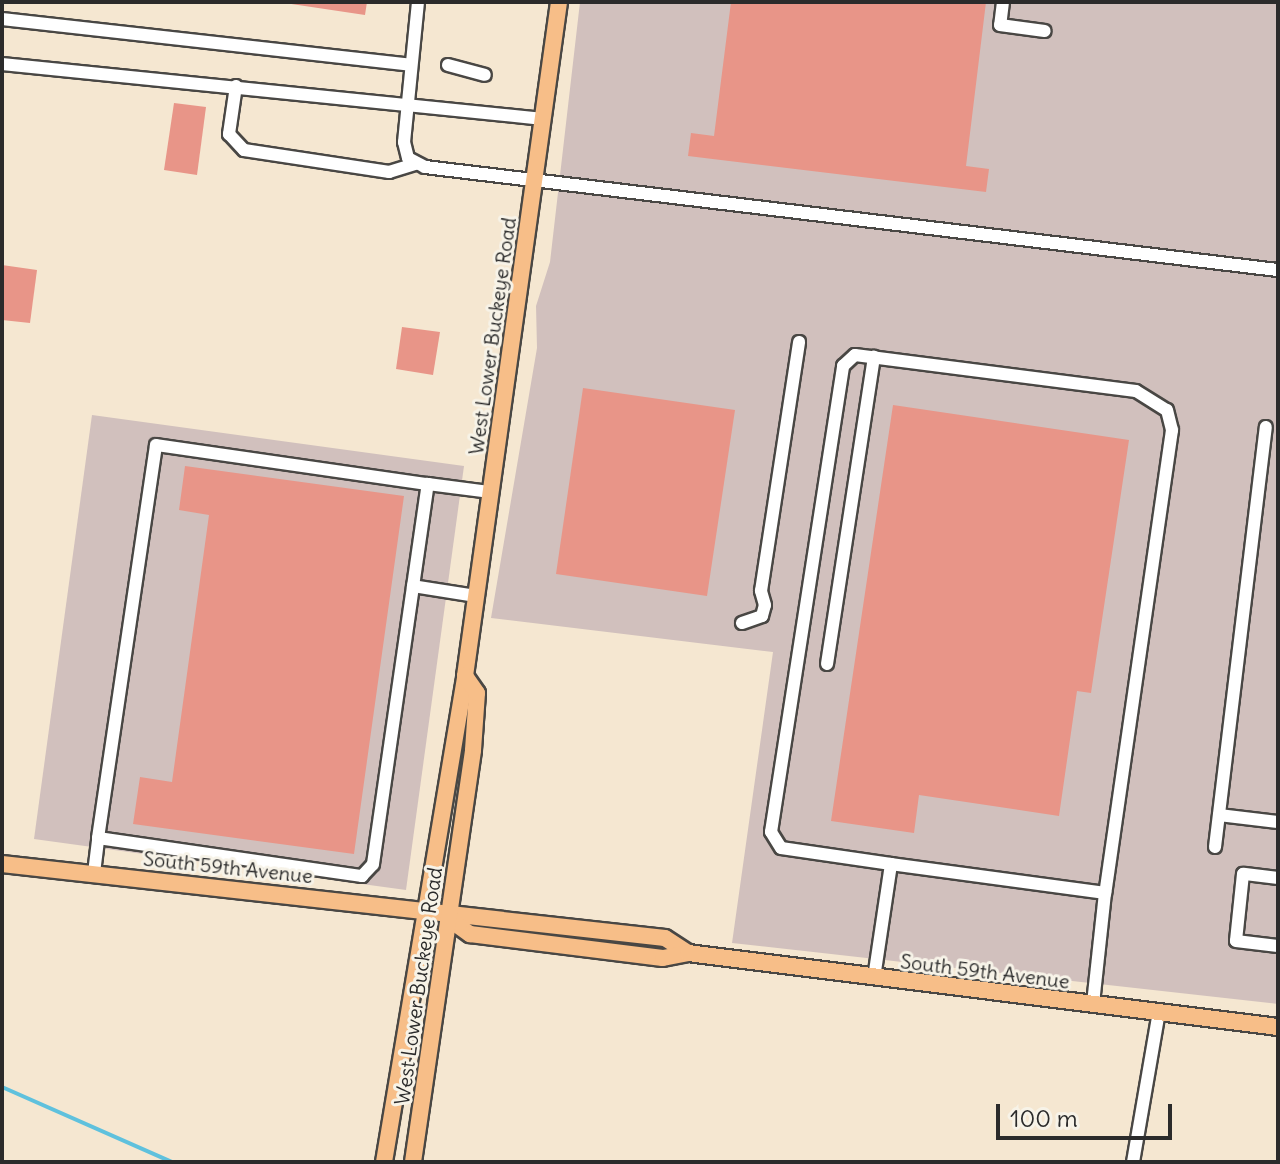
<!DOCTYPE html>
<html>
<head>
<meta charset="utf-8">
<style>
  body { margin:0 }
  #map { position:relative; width:1280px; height:1164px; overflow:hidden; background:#f5e7d1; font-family:Delius,sans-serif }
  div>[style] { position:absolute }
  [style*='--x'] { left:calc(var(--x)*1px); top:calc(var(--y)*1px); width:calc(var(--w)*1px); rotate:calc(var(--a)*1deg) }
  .industrial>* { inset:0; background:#d1c0bd }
  .stream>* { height:4px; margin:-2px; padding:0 2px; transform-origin:2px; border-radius:2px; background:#5fc1dd }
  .building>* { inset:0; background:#e89588 }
  .roads { filter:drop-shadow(2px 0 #494744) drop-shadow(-2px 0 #494744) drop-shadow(0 2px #494744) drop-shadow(0 -2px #494744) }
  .minor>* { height:12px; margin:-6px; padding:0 6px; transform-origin:6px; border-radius:6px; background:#fff }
  .major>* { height:16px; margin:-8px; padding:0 8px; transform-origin:8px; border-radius:8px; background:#f7be88 }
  span { translate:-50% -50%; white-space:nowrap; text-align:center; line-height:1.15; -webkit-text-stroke:6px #f7f3e8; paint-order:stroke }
  .street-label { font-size:20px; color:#2b2b2b }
  .frame { position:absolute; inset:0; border:4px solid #2b2b2b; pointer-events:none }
  .scale { position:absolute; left:996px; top:1104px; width:176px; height:36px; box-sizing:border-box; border:4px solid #2b2b2b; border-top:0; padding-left:10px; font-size:24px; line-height:28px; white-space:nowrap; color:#2b2b2b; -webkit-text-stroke:6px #f7f3e8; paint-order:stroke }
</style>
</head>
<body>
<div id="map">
  <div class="industrial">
    <div style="clip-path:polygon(580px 2px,1278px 2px,1278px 1004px,732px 943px,773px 652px,491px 618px,537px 348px,536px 306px,550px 262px)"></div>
    <div style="clip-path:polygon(92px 415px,464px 466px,406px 890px,34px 839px)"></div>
  </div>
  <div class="stream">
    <div style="--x:2;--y:1087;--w:186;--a:23.8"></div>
  </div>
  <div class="building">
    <div style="clip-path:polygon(278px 2px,367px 2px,365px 15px)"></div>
    <div style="clip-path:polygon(731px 2px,986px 2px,966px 166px,989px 169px,986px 192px,688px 156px,691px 133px,714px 136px)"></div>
    <div style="clip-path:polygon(174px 103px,206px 107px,197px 175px,164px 170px)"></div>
    <div style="clip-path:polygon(2px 265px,37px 270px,30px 323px,2px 320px)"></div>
    <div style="clip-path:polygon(402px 327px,440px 332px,433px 375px,396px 369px)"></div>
    <div style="clip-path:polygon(583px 388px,735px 410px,707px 596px,556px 574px)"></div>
    <div style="clip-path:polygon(893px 405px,1129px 440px,1091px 693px,1077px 691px,1059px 816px,919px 795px,914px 833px,831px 821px)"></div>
    <div style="clip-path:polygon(185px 466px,404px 496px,354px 854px,133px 824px,140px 777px,172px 782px,209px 515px,179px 510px)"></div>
  </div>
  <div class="roads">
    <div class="minor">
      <div style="--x:418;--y:2;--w:141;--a:95.7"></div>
      <div style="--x:404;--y:142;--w:16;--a:76"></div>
      <div style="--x:408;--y:158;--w:19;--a:28"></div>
      <div style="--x:425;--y:167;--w:859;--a:6.89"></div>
      <div style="--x:1003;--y:2;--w:23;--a:97"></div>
      <div style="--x:1000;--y:25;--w:45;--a:7.6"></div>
      <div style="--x:2;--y:19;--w:411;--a:6.4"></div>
      <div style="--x:2;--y:64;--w:544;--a:5.8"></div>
      <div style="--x:448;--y:65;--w:38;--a:15"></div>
      <div style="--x:236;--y:86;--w:49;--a:98.3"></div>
      <div style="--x:229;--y:134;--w:22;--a:47"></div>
      <div style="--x:244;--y:150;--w:147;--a:8.6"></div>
      <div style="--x:389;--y:172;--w:28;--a:-17"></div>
      <div style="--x:413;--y:586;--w:64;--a:9"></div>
      <div style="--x:742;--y:623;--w:21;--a:-19"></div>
      <div style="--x:762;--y:616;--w:11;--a:-75"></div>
      <div style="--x:765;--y:605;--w:15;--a:-106"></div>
      <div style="--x:761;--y:591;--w:252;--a:-81.3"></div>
      <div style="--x:827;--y:664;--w:311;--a:-81.3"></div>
      <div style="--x:1219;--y:815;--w:59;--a:6.8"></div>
      <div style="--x:98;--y:838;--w:397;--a:-81.6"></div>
      <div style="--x:156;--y:445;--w:275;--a:8.2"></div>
      <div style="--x:1215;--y:847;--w:423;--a:-83.1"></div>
      <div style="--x:891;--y:864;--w:111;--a:-171.7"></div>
      <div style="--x:781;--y:848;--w:19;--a:-122"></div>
      <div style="--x:771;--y:832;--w:472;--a:-81.2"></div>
      <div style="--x:843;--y:366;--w:16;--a:-43"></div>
      <div style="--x:855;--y:355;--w:283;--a:7.3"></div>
      <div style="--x:1136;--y:391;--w:36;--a:32"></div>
      <div style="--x:1167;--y:410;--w:21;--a:76"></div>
      <div style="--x:1172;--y:430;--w:468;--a:98.2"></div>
      <div style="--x:94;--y:873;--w:35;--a:-83"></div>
      <div style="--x:98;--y:838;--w:267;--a:8.2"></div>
      <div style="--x:362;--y:876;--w:16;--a:-47"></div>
      <div style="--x:373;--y:864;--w:384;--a:-81.8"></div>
      <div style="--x:428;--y:484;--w:63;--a:7.4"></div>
      <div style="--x:1278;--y:878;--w:35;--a:-173"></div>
      <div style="--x:1243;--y:874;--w:67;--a:96"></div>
      <div style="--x:1236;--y:941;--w:42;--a:6.8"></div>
      <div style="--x:874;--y:978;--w:115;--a:-81.5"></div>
      <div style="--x:891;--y:864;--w:216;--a:7.7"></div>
      <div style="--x:1105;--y:893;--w:112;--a:96.2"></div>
      <div style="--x:1133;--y:1162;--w:152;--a:-80.2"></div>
    </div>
    <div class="major">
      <div style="--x:2;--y:864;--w:667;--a:6.37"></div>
      <div style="--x:665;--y:938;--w:27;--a:33"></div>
      <div style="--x:449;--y:919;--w:26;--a:36"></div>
      <div style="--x:470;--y:934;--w:194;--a:7.1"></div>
      <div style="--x:663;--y:958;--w:25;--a:-11"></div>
      <div style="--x:688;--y:953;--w:595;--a:7.15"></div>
      <div style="--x:384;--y:1162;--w:493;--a:-80.5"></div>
      <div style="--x:465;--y:676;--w:681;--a:-82.06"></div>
      <div style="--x:413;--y:1162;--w:416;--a:-81.7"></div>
      <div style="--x:473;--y:750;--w:57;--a:-86"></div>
      <div style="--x:477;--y:693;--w:21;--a:-125"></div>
    </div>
  </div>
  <div class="street-label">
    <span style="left:492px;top:336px;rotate:-82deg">West Lower Buckeye Road</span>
    <span style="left:228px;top:867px;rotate:6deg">South 59th Avenue</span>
    <span style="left:985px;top:971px;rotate:7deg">South 59th Avenue</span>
    <span style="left:418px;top:986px;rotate:-82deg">West Lower Buckeye Road</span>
  </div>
  <div class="frame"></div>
  <div class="scale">100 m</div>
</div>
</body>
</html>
